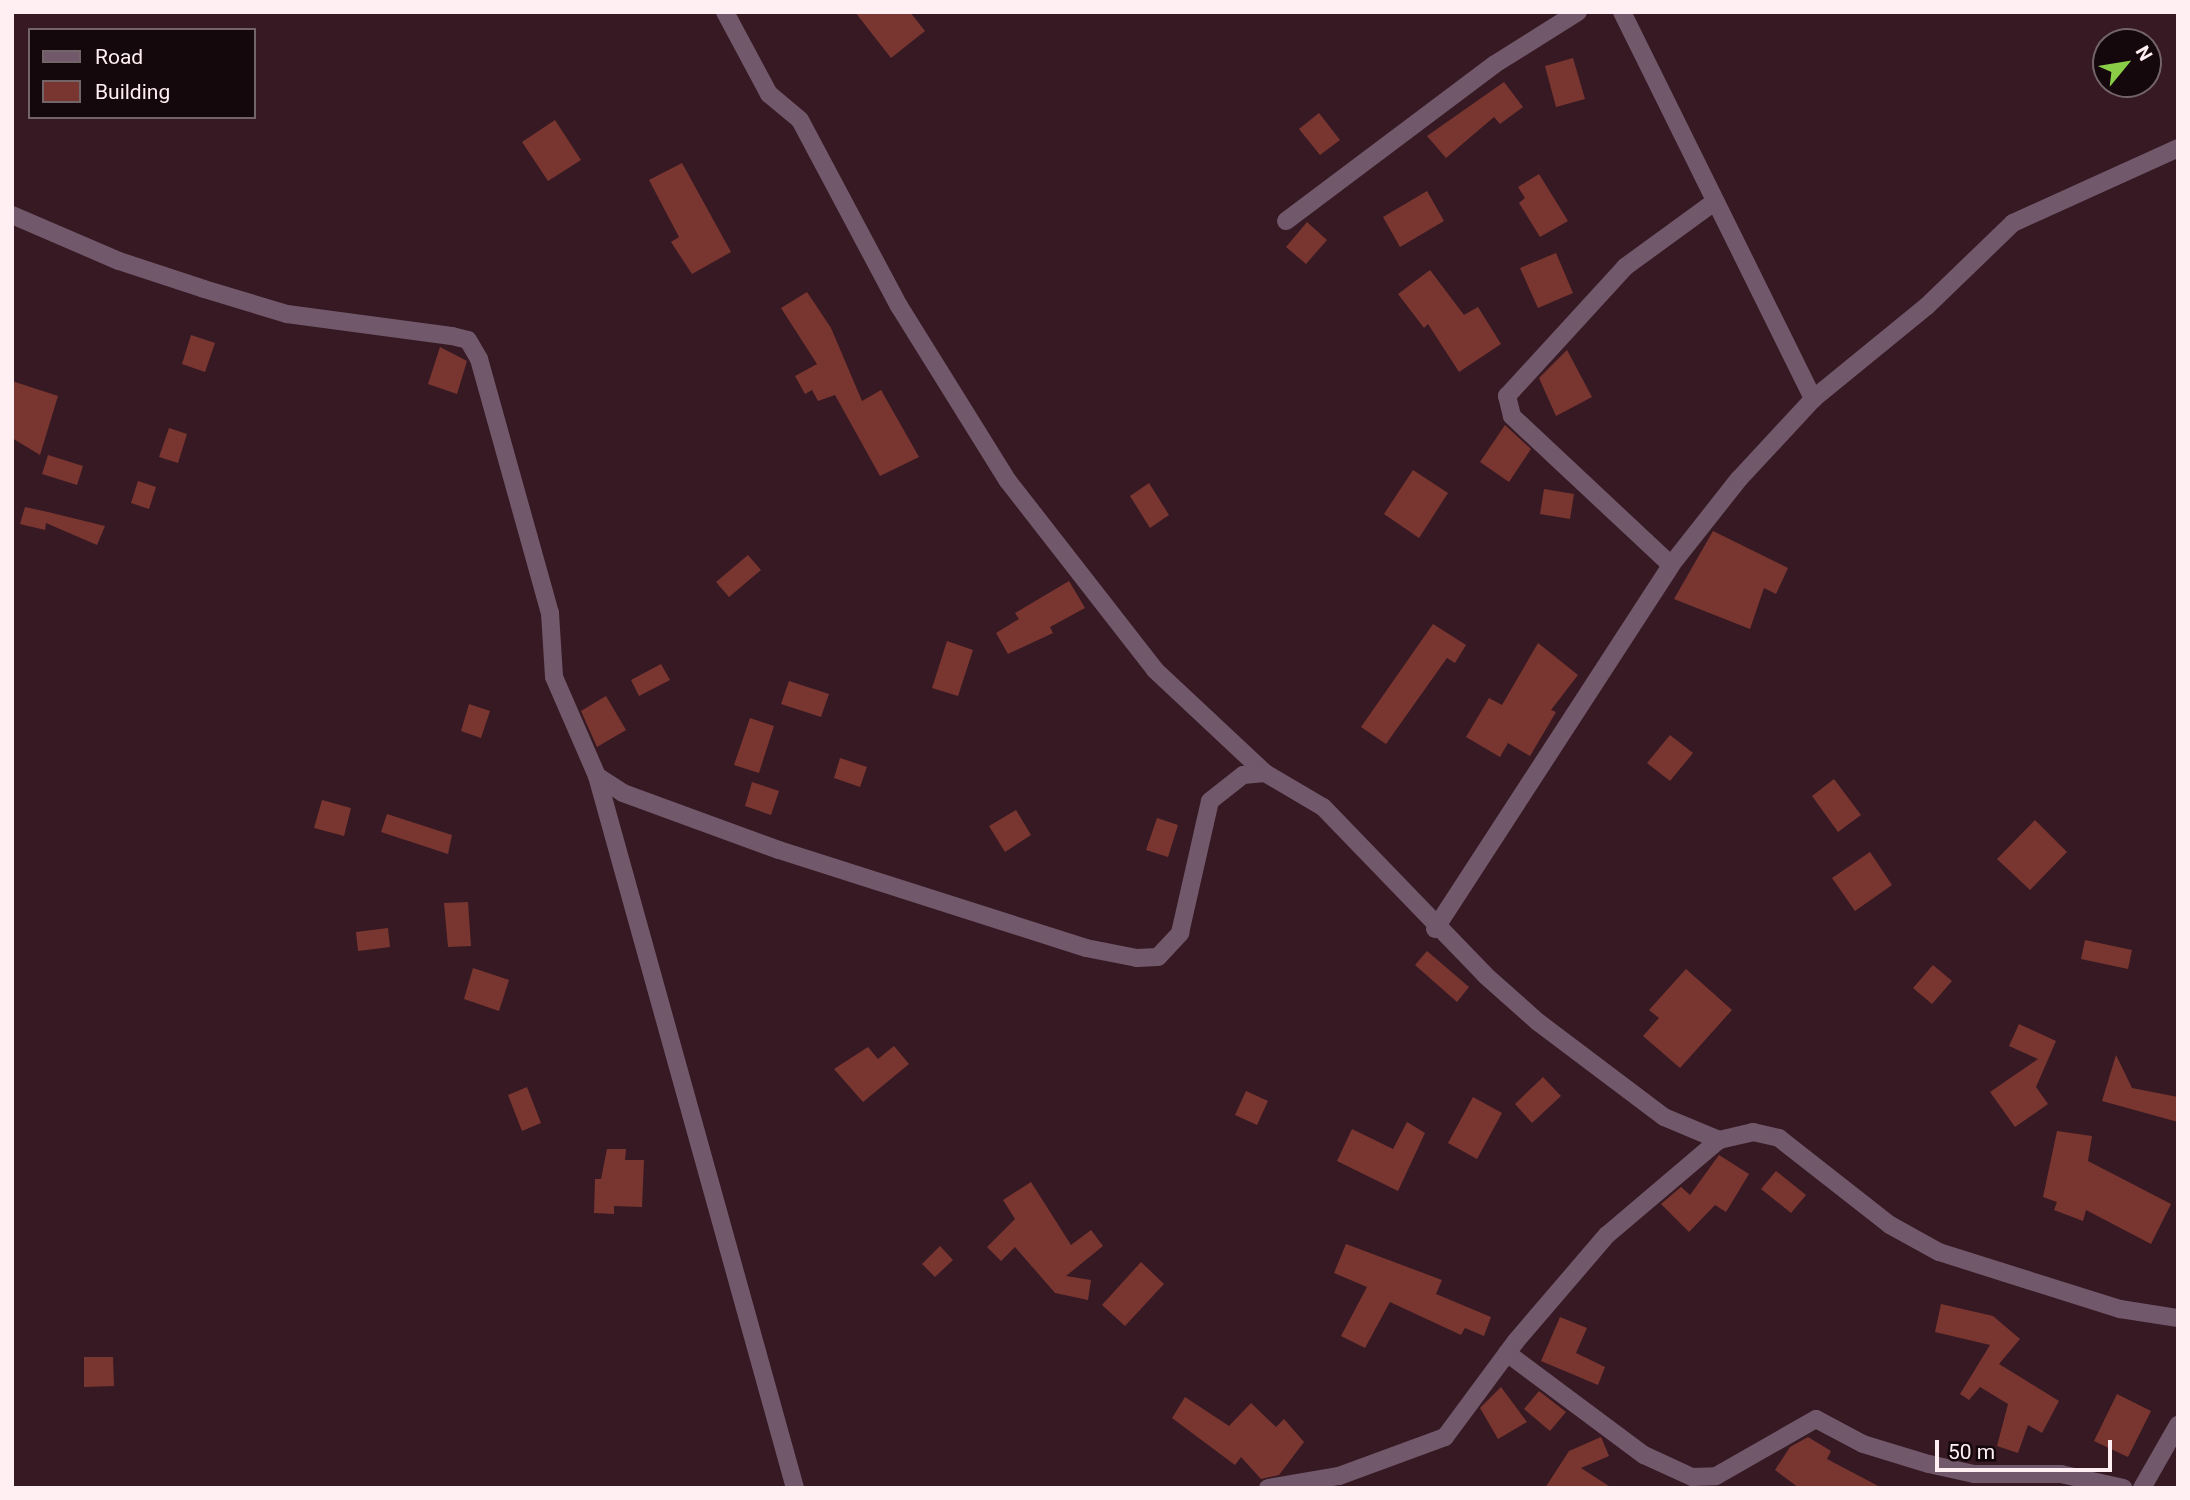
<!DOCTYPE html>
<html>
<head>
<meta charset="utf-8">
<style>
  body { margin:0 }
  #map { position:relative; width:2190px; height:1500px; overflow:hidden; background:#361922; font-family:Roboto,sans-serif }
  div>[style] { position:absolute }
  [style*='--x'] { left:calc(var(--x)*1px); top:calc(var(--y)*1px); width:calc(var(--w)*1px); rotate:calc(var(--a)*1deg) }
  .building>* { inset:0; background:#793630 }
  .street>* { height:18px; margin:-9px; padding:0 9px; transform-origin:9px; border-radius:9px; background:#71586b }
  span { translate:-50% -50%; white-space:nowrap; text-align:center; line-height:1.15; -webkit-text-stroke:6px #15080c; paint-order:stroke }
  .frame { position:absolute; inset:0; border:14px solid #ffeef2; pointer-events:none }
  .legend { position:absolute; left:28px; top:28px; width:228px; height:91px; box-sizing:border-box; background:#15080c; border:2px solid #736468; margin:0; padding:9px 12px; list-style:none; font-size:21px; color:#ffeef2 }
  .legend li { display:flex; align-items:center; gap:14px; height:35px }
  .legend b { width:35px; border:2px solid #736468 }
  .north { position:absolute; left:2092px; top:28px; width:70px; height:70px; box-sizing:border-box; background:#15080c; border:2px solid #736468; border-radius:50%; rotate:60deg; font-size:19px; font-weight:700; line-height:28px; text-align:center; color:#ffeef2 }
  .north::after { content:''; display:block; margin:auto; width:24px; height:32px; background:#8ace48; clip-path:polygon(50% 0,100% 100%,50% 72%,0 100%) }
  .scale { position:absolute; left:1935px; top:1440px; width:177px; height:32px; box-sizing:border-box; border:4px solid #ffeef2; border-top:0; padding-left:9px; font-size:21px; line-height:24px; white-space:nowrap; color:#ffeef2; -webkit-text-stroke:5px #15080c; paint-order:stroke }
</style>
</head>
<body>
<div id="map">
  <div class="building">
    <div style="clip-path:polygon(855px 12px,910px 12px,925px 31px,891px 58px)"></div>
    <div style="clip-path:polygon(1573px 58px,1585px 99px,1556px 107px,1545px 66px)"></div>
    <div style="clip-path:polygon(1504px 82px,1523px 107px,1500px 124px,1494px 117px,1446px 158px,1427px 136px)"></div>
    <div style="clip-path:polygon(1319px 113px,1340px 140px,1320px 155px,1299px 129px)"></div>
    <div style="clip-path:polygon(555px 120px,581px 160px,548px 181px,522px 142px)"></div>
    <div style="clip-path:polygon(682px 163px,731px 252px,692px 274px,671px 242px,679px 237px,649px 180px)"></div>
    <div style="clip-path:polygon(1539px 174px,1568px 221px,1540px 237px,1519px 203px,1525px 198px,1518px 187px)"></div>
    <div style="clip-path:polygon(1427px 191px,1444px 221px,1400px 247px,1383px 217px)"></div>
    <div style="clip-path:polygon(1307px 222px,1327px 240px,1306px 264px,1286px 247px)"></div>
    <div style="clip-path:polygon(1556px 253px,1573px 293px,1538px 308px,1520px 268px)"></div>
    <div style="clip-path:polygon(1430px 270px,1464px 315px,1478px 307px,1501px 344px,1459px 372px,1428px 324px,1424px 328px,1398px 294px)"></div>
    <div style="clip-path:polygon(807px 292px,831px 328px,862px 401px,881px 390px,919px 457px,880px 476px,835px 395px,818px 401px,812px 390px,805px 394px,795px 376px,817px 364px,781px 308px)"></div>
    <div style="clip-path:polygon(191px 335px,215px 343px,205px 372px,182px 364px)"></div>
    <div style="clip-path:polygon(440px 347px,467px 361px,457px 394px,428px 384px)"></div>
    <div style="clip-path:polygon(1567px 350px,1592px 397px,1556px 416px,1539px 378px)"></div>
    <div style="clip-path:polygon(12px 381px,58px 396px,40px 455px,12px 438px)"></div>
    <div style="clip-path:polygon(1505px 425px,1531px 449px,1509px 482px,1480px 462px)"></div>
    <div style="clip-path:polygon(169px 428px,187px 434px,178px 463px,159px 457px)"></div>
    <div style="clip-path:polygon(48px 455px,83px 466px,77px 485px,42px 474px)"></div>
    <div style="clip-path:polygon(1413px 470px,1448px 493px,1419px 538px,1384px 514px)"></div>
    <div style="clip-path:polygon(138px 481px,156px 487px,149px 509px,131px 503px)"></div>
    <div style="clip-path:polygon(1149px 483px,1169px 515px,1150px 528px,1130px 496px)"></div>
    <div style="clip-path:polygon(1544px 489px,1574px 494px,1570px 519px,1540px 514px)"></div>
    <div style="clip-path:polygon(25px 507px,48px 512px,105px 526px,97px 545px,46px 523px,45px 530px,20px 524px)"></div>
    <div style="clip-path:polygon(1713px 531px,1788px 568px,1776px 594px,1764px 588px,1750px 629px,1674px 599px)"></div>
    <div style="clip-path:polygon(748px 555px,761px 570px,729px 597px,716px 582px)"></div>
    <div style="clip-path:polygon(1069px 581px,1085px 608px,1050px 627px,1053px 633px,1008px 654px,996px 633px,1019px 619px,1015px 613px)"></div>
    <div style="clip-path:polygon(1433px 624px,1466px 645px,1455px 663px,1447px 658px,1386px 744px,1361px 727px)"></div>
    <div style="clip-path:polygon(947px 641px,973px 650px,958px 696px,932px 688px)"></div>
    <div style="clip-path:polygon(1538px 643px,1578px 675px,1551px 710px,1556px 712px,1530px 756px,1508px 743px,1500px 757px,1466px 737px,1489px 698px,1502px 705px)"></div>
    <div style="clip-path:polygon(661px 664px,670px 680px,639px 696px,631px 680px)"></div>
    <div style="clip-path:polygon(789px 681px,829px 694px,821px 717px,781px 704px)"></div>
    <div style="clip-path:polygon(606px 696px,626px 730px,597px 747px,581px 711px)"></div>
    <div style="clip-path:polygon(469px 704px,490px 711px,481px 738px,461px 731px)"></div>
    <div style="clip-path:polygon(750px 718px,774px 726px,759px 773px,734px 765px)"></div>
    <div style="clip-path:polygon(1670px 735px,1693px 753px,1670px 781px,1647px 763px)"></div>
    <div style="clip-path:polygon(840px 758px,867px 767px,860px 787px,834px 778px)"></div>
    <div style="clip-path:polygon(1834px 779px,1861px 815px,1838px 832px,1812px 796px)"></div>
    <div style="clip-path:polygon(752px 782px,779px 791px,771px 815px,745px 806px)"></div>
    <div style="clip-path:polygon(322px 800px,351px 808px,344px 836px,314px 828px)"></div>
    <div style="clip-path:polygon(1016px 810px,1031px 835px,1005px 852px,989px 826px)"></div>
    <div style="clip-path:polygon(387px 814px,452px 835px,448px 854px,381px 832px)"></div>
    <div style="clip-path:polygon(1157px 818px,1178px 825px,1168px 857px,1146px 850px)"></div>
    <div style="clip-path:polygon(2035px 820px,2067px 852px,2030px 890px,1997px 859px)"></div>
    <div style="clip-path:polygon(1870px 852px,1892px 885px,1855px 911px,1832px 878px)"></div>
    <div style="clip-path:polygon(468px 902px,471px 946px,448px 947px,444px 903px)"></div>
    <div style="clip-path:polygon(388px 928px,390px 947px,358px 951px,356px 932px)"></div>
    <div style="clip-path:polygon(2085px 940px,2132px 950px,2128px 969px,2081px 959px)"></div>
    <div style="clip-path:polygon(1427px 951px,1469px 987px,1457px 1002px,1415px 965px)"></div>
    <div style="clip-path:polygon(1933px 965px,1952px 981px,1932px 1004px,1913px 988px)"></div>
    <div style="clip-path:polygon(473px 968px,509px 980px,499px 1011px,464px 999px)"></div>
    <div style="clip-path:polygon(1686px 969px,1732px 1010px,1680px 1068px,1643px 1036px,1659px 1018px,1649px 1010px)"></div>
    <div style="clip-path:polygon(2019px 1024px,2056px 1041px,2036px 1087px,2048px 1104px,2015px 1127px,1990px 1092px,2038px 1059px,2009px 1046px)"></div>
    <div style="clip-path:polygon(894px 1046px,909px 1064px,863px 1102px,834px 1069px,868px 1047px,878px 1059px)"></div>
    <div style="clip-path:polygon(2116px 1055px,2132px 1088px,2178px 1097px,2178px 1122px,2102px 1101px)"></div>
    <div style="clip-path:polygon(1543px 1077px,1561px 1096px,1532px 1123px,1515px 1104px)"></div>
    <div style="clip-path:polygon(527px 1087px,541px 1123px,522px 1131px,508px 1095px)"></div>
    <div style="clip-path:polygon(1246px 1091px,1268px 1101px,1257px 1125px,1235px 1115px)"></div>
    <div style="clip-path:polygon(1473px 1097px,1502px 1113px,1477px 1159px,1448px 1143px)"></div>
    <div style="clip-path:polygon(1407px 1122px,1425px 1133px,1398px 1191px,1337px 1161px,1352px 1129px,1393px 1149px)"></div>
    <div style="clip-path:polygon(2057px 1131px,2092px 1136px,2088px 1161px,2171px 1204px,2151px 1244px,2086px 1210px,2083px 1221px,2054px 1210px,2057px 1202px,2043px 1197px)"></div>
    <div style="clip-path:polygon(607px 1149px,626px 1149px,625px 1160px,644px 1160px,642px 1207px,614px 1206px,614px 1214px,594px 1213px,595px 1179px,601px 1179px)"></div>
    <div style="clip-path:polygon(1719px 1155px,1749px 1174px,1726px 1212px,1715px 1205px,1689px 1232px,1661px 1204px,1681px 1187px,1690px 1195px)"></div>
    <div style="clip-path:polygon(1776px 1171px,1806px 1195px,1791px 1213px,1761px 1189px)"></div>
    <div style="clip-path:polygon(1031px 1182px,1071px 1245px,1091px 1230px,1103px 1246px,1066px 1276px,1091px 1280px,1088px 1300px,1055px 1293px,1015px 1247px,1001px 1261px,987px 1247px,1015px 1219px,1003px 1200px)"></div>
    <div style="clip-path:polygon(1346px 1244px,1442px 1280px,1436px 1294px,1491px 1317px,1484px 1336px,1465px 1328px,1461px 1335px,1390px 1302px,1365px 1348px,1341px 1336px,1367px 1287px,1334px 1273px)"></div>
    <div style="clip-path:polygon(940px 1246px,953px 1260px,935px 1277px,922px 1264px)"></div>
    <div style="clip-path:polygon(1141px 1262px,1164px 1284px,1125px 1326px,1102px 1305px)"></div>
    <div style="clip-path:polygon(1941px 1304px,1993px 1316px,2020px 1339px,1999px 1364px,2059px 1401px,2042px 1433px,2028px 1425px,2018px 1453px,1997px 1446px,2008px 1404px,1980px 1387px,1969px 1400px,1960px 1394px,1990px 1345px,1935px 1332px)"></div>
    <div style="clip-path:polygon(1560px 1317px,1587px 1328px,1576px 1353px,1605px 1367px,1598px 1385px,1541px 1361px)"></div>
    <div style="clip-path:polygon(84px 1357px,113px 1357px,114px 1386px,84px 1387px)"></div>
    <div style="clip-path:polygon(1501px 1387px,1527px 1422px,1498px 1439px,1480px 1408px)"></div>
    <div style="clip-path:polygon(1539px 1391px,1566px 1412px,1550px 1431px,1524px 1409px)"></div>
    <div style="clip-path:polygon(2117px 1394px,2151px 1411px,2128px 1457px,2094px 1441px)"></div>
    <div style="clip-path:polygon(1185px 1397px,1229px 1426px,1251px 1403px,1276px 1427px,1284px 1419px,1304px 1442px,1279px 1475px,1261px 1479px,1241px 1457px,1235px 1465px,1172px 1418px)"></div>
    <div style="clip-path:polygon(1601px 1437px,1609px 1456px,1581px 1468px,1612px 1488px,1545px 1488px,1569px 1451px)"></div>
    <div style="clip-path:polygon(1808px 1437px,1831px 1451px,1827px 1459px,1882px 1488px,1799px 1488px,1775px 1470px,1790px 1447px)"></div>
  </div>
  <div class="street">
    <div style="--x:725;--y:12;--w:93;--a:61.8"></div>
    <div style="--x:769;--y:94;--w:40;--a:40"></div>
    <div style="--x:800;--y:120;--w:211;--a:62"></div>
    <div style="--x:899;--y:306;--w:206;--a:58.1"></div>
    <div style="--x:1008;--y:481;--w:239;--a:52.1"></div>
    <div style="--x:1155;--y:670;--w:151;--a:43.1"></div>
    <div style="--x:1622;--y:12;--w:432;--a:63.7"></div>
    <div style="--x:12;--y:215;--w:116;--a:23.3"></div>
    <div style="--x:119;--y:261;--w:89;--a:18.2"></div>
    <div style="--x:204;--y:289;--w:87;--a:16.8"></div>
    <div style="--x:287;--y:314;--w:166;--a:7.6"></div>
    <div style="--x:452;--y:336;--w:16;--a:14"></div>
    <div style="--x:468;--y:340;--w:22;--a:60"></div>
    <div style="--x:479;--y:359;--w:264;--a:74.4"></div>
    <div style="--x:550;--y:613;--w:64;--a:86.4"></div>
    <div style="--x:554;--y:677;--w:108;--a:66.5"></div>
    <div style="--x:597;--y:776;--w:739;--a:74.46"></div>
    <div style="--x:1286;--y:221;--w:261;--a:-36.9"></div>
    <div style="--x:1495;--y:64;--w:98;--a:-32.1"></div>
    <div style="--x:1671;--y:565;--w:218;--a:-136.9"></div>
    <div style="--x:1512;--y:416;--w:21;--a:-104"></div>
    <div style="--x:1507;--y:396;--w:175;--a:-47.5"></div>
    <div style="--x:1625;--y:267;--w:110;--a:-36.1"></div>
    <div style="--x:597;--y:776;--w:31;--a:33"></div>
    <div style="--x:623;--y:793;--w:166;--a:20.1"></div>
    <div style="--x:779;--y:850;--w:322;--a:17.7"></div>
    <div style="--x:1086;--y:948;--w:52;--a:11.1"></div>
    <div style="--x:1137;--y:958;--w:21;--a:-3"></div>
    <div style="--x:1158;--y:957;--w:33;--a:-47"></div>
    <div style="--x:1180;--y:933;--w:135;--a:-77.2"></div>
    <div style="--x:1210;--y:801;--w:42;--a:-38.2"></div>
    <div style="--x:1243;--y:775;--w:22;--a:-5"></div>
    <div style="--x:1265;--y:773;--w:67;--a:30.4"></div>
    <div style="--x:1323;--y:807;--w:233;--a:46"></div>
    <div style="--x:1485;--y:975;--w:71;--a:41.6"></div>
    <div style="--x:1538;--y:1022;--w:158;--a:37"></div>
    <div style="--x:1664;--y:1117;--w:60;--a:22.7"></div>
    <div style="--x:1719;--y:1140;--w:35;--a:-13"></div>
    <div style="--x:1753;--y:1132;--w:27;--a:13"></div>
    <div style="--x:1779;--y:1138;--w:141;--a:38.1"></div>
    <div style="--x:1890;--y:1225;--w:56;--a:28.9"></div>
    <div style="--x:1939;--y:1252;--w:190;--a:17.5"></div>
    <div style="--x:2120;--y:1309;--w:59;--a:8.8"></div>
    <div style="--x:1435;--y:929;--w:434;--a:-57"></div>
    <div style="--x:1671;--y:565;--w:110;--a:-51.7"></div>
    <div style="--x:1739;--y:479;--w:109;--a:-47.2"></div>
    <div style="--x:1813;--y:399;--w:147;--a:-39.2"></div>
    <div style="--x:1927;--y:306;--w:120;--a:-44"></div>
    <div style="--x:2013;--y:223;--w:181;--a:-24.4"></div>
    <div style="--x:1507;--y:1353;--w:171;--a:36.7"></div>
    <div style="--x:1644;--y:1455;--w:53;--a:24.6"></div>
    <div style="--x:1692;--y:1477;--w:24;--a:-2"></div>
    <div style="--x:1716;--y:1476;--w:115;--a:-29.7"></div>
    <div style="--x:1816;--y:1419;--w:53;--a:28"></div>
    <div style="--x:1863;--y:1444;--w:69;--a:16.9"></div>
    <div style="--x:1929;--y:1464;--w:46;--a:12.5"></div>
    <div style="--x:1974;--y:1474;--w:87;--a:0"></div>
    <div style="--x:2061;--y:1474;--w:64;--a:12.7"></div>
    <div style="--x:1268;--y:1488;--w:72;--a:-9.6"></div>
    <div style="--x:1339;--y:1476;--w:113;--a:-20.2"></div>
    <div style="--x:1445;--y:1437;--w:119;--a:-53.5"></div>
    <div style="--x:1516;--y:1341;--w:140;--a:-49.4"></div>
    <div style="--x:1607;--y:1235;--w:147;--a:-40.3"></div>
    <div style="--x:2142;--y:1488;--w:73;--a:-60.3"></div>
  </div>
  <div class="frame"></div>
  <ul class="legend">
  <li><b style="height:9px;background:#71586b"></b>Road</li>
  <li><b style="height:19px;background:#793630"></b>Building</li>
  </ul>
  <div class="north">N</div>
  <div class="scale">50 m</div>
</div>
</body>
</html>
